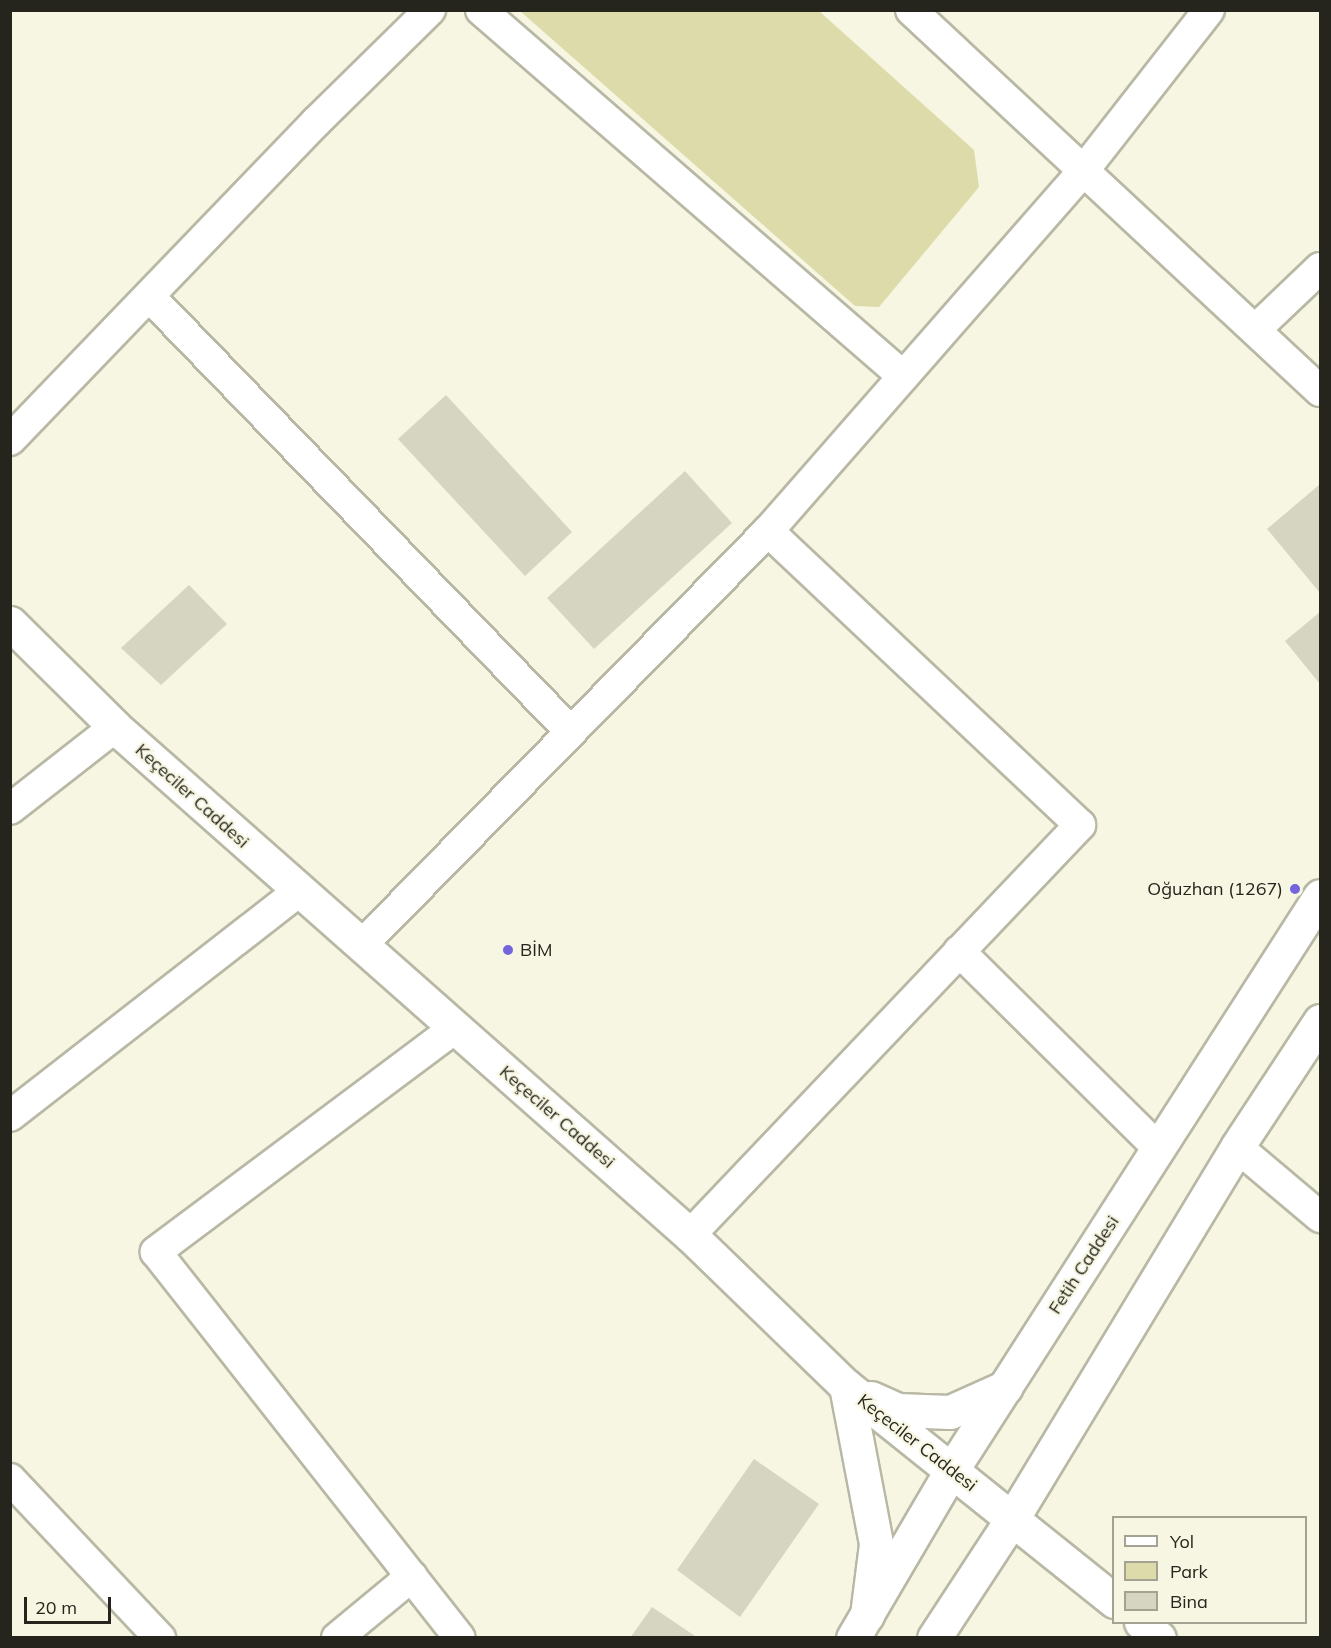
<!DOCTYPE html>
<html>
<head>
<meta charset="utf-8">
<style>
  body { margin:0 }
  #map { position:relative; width:1331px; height:1648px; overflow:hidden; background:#f7f6e2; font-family:Mulish,sans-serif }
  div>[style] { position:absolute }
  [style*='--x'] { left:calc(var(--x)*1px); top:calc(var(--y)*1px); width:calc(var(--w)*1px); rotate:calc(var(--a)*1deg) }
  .green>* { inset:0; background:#dddba9 }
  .building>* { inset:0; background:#d5d5c1 }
  .roads { filter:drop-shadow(2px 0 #b8b8a5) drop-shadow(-2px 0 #b8b8a5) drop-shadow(0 2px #b8b8a5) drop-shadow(0 -2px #b8b8a5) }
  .minor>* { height:30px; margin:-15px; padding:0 15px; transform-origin:15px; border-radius:15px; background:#fff }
  .tertiary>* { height:33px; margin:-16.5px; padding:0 16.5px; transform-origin:16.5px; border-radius:16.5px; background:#fff }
  .primary>* { height:33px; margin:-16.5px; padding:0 16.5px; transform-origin:16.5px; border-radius:16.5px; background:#fff }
  .dots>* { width:16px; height:16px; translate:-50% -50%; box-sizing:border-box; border:3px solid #f7f6e2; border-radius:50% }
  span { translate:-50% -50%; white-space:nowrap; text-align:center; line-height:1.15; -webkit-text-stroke:4.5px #f7f6e2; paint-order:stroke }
  .street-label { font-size:18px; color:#25251d }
  .poi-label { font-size:18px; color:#25251d }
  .right { translate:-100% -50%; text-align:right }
  .left { translate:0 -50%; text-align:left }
  .frame { position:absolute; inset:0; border:12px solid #25251d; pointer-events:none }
  .legend { position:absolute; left:1112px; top:1516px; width:195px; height:108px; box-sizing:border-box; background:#f7f6e2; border:2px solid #a3a293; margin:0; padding:8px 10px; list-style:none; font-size:18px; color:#25251d }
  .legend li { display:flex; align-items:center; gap:12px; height:30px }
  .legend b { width:30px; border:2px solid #a3a293 }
  .scale { position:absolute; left:24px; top:1597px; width:87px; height:27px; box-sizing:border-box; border:3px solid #25251d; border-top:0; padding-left:8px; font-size:18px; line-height:21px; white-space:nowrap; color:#25251d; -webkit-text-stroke:4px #f7f6e2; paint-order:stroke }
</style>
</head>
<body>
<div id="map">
  <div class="green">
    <div style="clip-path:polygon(520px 11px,819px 11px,974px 150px,979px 187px,879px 307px,855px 306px)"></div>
  </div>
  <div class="building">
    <div style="clip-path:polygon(446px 395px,572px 532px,525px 576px,398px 439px)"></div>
    <div style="clip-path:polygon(685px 471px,732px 523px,594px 649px,547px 598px)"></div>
    <div style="clip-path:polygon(1319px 485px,1320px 487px,1320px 593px,1267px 529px)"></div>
    <div style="clip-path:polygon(189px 585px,227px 624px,161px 685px,121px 648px)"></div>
    <div style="clip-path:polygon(1320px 612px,1320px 684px,1285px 641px)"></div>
    <div style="clip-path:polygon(754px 1459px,819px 1504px,740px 1617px,677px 1570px)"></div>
    <div style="clip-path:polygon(652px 1607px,698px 1638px,630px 1638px)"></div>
  </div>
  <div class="roads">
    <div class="minor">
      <div style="--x:481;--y:10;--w:559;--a:40.94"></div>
      <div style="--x:911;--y:10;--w:559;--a:42.97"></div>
      <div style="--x:151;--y:298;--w:604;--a:45.94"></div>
      <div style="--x:1255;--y:330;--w:90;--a:-43.6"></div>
      <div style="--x:10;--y:440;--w:441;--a:-46.1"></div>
      <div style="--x:316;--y:122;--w:160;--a:-44.5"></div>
      <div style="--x:10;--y:809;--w:133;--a:-38"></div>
      <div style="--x:362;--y:945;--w:580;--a:-45.56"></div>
      <div style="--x:768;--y:531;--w:480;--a:-48.8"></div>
      <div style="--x:1084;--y:170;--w:203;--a:-52"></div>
      <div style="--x:959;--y:951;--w:281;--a:44.7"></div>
      <div style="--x:455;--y:1028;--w:374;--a:143.2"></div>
      <div style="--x:156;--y:1252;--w:491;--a:51.8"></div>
      <div style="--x:10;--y:1116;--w:366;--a:-37.9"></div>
      <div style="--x:1237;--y:1147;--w:109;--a:40.1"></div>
      <div style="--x:690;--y:1235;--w:566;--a:-46.43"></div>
      <div style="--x:1080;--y:825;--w:429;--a:-136.7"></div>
      <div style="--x:10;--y:1479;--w:219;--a:46.7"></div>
      <div style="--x:337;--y:1638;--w:97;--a:-39.6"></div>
    </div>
    <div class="tertiary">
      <div style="--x:10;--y:623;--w:148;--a:44.7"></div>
      <div style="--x:115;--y:727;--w:767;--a:41.46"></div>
      <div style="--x:690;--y:1235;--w:217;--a:44.1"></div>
      <div style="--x:846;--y:1386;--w:344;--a:38.7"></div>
      <div style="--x:846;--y:1386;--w:161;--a:79.2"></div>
      <div style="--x:876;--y:1544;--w:72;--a:97.2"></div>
      <div style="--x:871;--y:1398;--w:30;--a:24"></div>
      <div style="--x:898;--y:1410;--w:52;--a:2.2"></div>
      <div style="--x:950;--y:1412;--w:61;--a:-24.1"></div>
      <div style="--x:1141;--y:1622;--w:24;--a:42"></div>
    </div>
    <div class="primary">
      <div style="--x:853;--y:1638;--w:194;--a:-59.6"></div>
      <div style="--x:951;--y:1471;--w:683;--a:-57.31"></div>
      <div style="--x:934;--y:1638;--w:142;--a:-56.8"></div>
      <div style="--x:1012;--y:1519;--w:435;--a:-58.8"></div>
      <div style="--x:1237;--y:1147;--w:151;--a:-56.6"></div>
    </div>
  </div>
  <div class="dots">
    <div style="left:1295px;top:889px;background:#7464de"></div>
    <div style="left:508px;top:950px;background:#7464de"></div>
  </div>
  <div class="street-label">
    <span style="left:192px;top:796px;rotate:42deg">Keçeciler Caddesi</span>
    <span style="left:557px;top:1117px;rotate:41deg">Keçeciler Caddesi</span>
    <span style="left:1084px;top:1265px;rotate:-57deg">Fetih Caddesi</span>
    <span style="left:917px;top:1443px;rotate:38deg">Keçeciler Caddesi</span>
  </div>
  <div class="poi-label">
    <span class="right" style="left:1283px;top:889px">Oğuzhan (1267)</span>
    <span class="left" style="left:520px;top:950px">BİM</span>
  </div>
  <div class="frame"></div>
  <ul class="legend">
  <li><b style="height:8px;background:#fff"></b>Yol</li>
  <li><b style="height:16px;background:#dddba9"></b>Park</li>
  <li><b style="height:16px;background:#d5d5c1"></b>Bina</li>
  </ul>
  <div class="scale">20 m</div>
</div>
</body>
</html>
